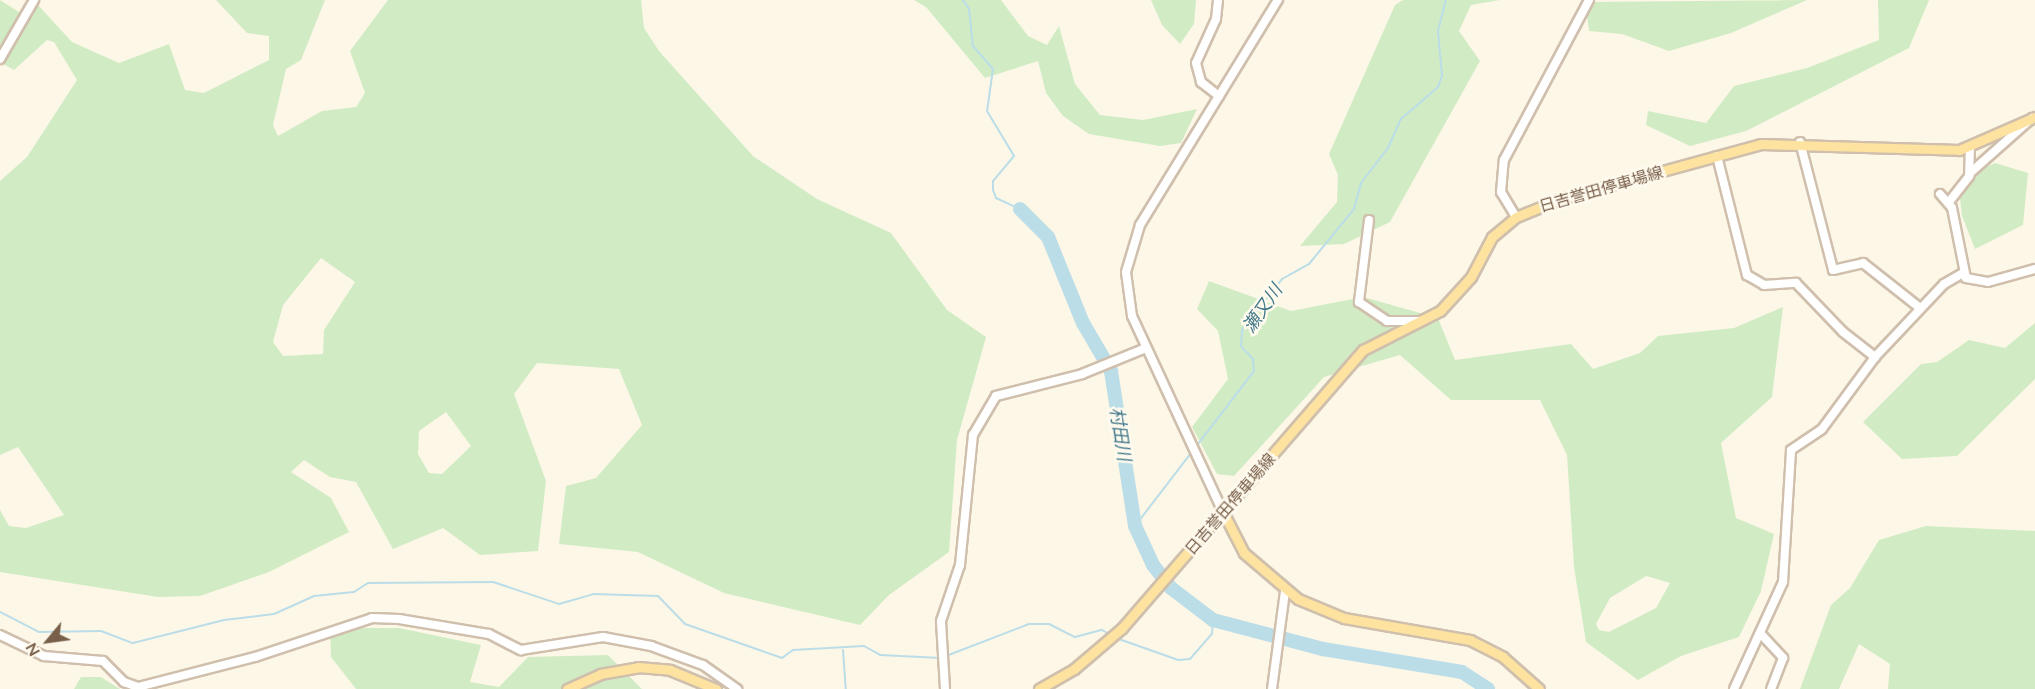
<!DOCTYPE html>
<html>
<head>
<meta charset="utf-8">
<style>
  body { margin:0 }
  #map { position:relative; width:2035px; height:689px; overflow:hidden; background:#fdf7e7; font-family:Lato,"Noto Sans JP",sans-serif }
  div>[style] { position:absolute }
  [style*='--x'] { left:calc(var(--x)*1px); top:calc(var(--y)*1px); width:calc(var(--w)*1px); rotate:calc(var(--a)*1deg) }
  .green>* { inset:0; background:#d1ecc5 }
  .stream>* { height:2px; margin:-1px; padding:0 1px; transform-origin:1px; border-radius:1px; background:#bbdde8 }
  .river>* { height:14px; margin:-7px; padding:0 7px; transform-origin:7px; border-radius:7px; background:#bbdde8 }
  .roads { filter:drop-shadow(2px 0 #cfbfac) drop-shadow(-2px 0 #cfbfac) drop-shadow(0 2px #cfbfac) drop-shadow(0 -2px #cfbfac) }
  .minor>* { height:8px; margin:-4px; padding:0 4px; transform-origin:4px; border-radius:4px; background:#fff }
  .major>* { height:9px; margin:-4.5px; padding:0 4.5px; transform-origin:4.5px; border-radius:4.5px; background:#fde39f }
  span { translate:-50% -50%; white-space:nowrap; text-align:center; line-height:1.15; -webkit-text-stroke:5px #fffaee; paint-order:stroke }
  .street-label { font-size:16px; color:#785f4a }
  .water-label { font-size:18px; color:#43798b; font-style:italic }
  .north { position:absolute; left:18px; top:611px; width:60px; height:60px; -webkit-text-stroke:4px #fffaee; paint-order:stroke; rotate:241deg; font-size:16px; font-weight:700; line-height:24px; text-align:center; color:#785f4a }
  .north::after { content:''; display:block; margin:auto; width:21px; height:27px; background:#785f4a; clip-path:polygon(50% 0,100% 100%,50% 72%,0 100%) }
</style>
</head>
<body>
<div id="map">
  <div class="green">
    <div style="clip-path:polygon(evenodd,0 0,19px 12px,38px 5px,72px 42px,119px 63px,169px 44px,185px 90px,204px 93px,269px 60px,269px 36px,247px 33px,216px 0,325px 0,301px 60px,286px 69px,273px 125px,278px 136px,322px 111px,356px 107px,365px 93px,350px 51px,388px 0,641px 0,644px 28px,659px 51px,753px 156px,817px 199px,891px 233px,947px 310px,986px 337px,957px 440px,949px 552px,889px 595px,860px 625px,724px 593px,638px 552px,559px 544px,566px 486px,596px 478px,642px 425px,619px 369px,537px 363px,514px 394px,546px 481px,538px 551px,480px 555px,443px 528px,393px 549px,356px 482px,330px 477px,304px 460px,291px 472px,331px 498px,349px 532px,269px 572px,200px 596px,158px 597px,0 572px,0 510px,9px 526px,26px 528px,64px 515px,18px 447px,0 455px,0 181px,27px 157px,77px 80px,54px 42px,47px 40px,14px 70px,0 62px,0 0,321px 258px,355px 282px,324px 330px,323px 354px,283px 356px,273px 342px,283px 305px,321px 258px,0 0,446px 412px,471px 446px,442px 474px,429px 473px,418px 454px,419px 431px,446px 412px)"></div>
    <div style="clip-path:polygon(914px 0,1001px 0,1028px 36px,1047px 45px,1059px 26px,1075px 84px,1100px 115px,1143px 120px,1197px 109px,1181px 143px,1160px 146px,1089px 134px,1063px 116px,1046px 93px,1038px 61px,985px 78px,926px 7px)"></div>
    <div style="clip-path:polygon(1151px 0,1196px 0,1194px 24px,1180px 44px,1162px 25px)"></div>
    <div style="clip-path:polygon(1403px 0,1500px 0,1471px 5px,1459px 31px,1480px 61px,1390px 222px,1344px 244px,1300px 246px,1337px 202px,1338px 175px,1329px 154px,1395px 5px)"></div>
    <div style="clip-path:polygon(1807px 0,1731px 33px,1669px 51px,1622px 34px,1589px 31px,1585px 2px)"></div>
    <div style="clip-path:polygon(1878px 0,1929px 0,1909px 48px,1746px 131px,1690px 146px,1646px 125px,1648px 111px,1706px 123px,1734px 86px,1807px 68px,1879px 40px)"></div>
    <div style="clip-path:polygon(1995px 163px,2028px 173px,2023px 225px,1975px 249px,1962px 216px,1958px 181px)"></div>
    <div style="clip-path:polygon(evenodd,1209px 281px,1291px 311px,1363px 297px,1438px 318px,1455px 360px,1571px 344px,1593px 369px,1640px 353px,1658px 336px,1734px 328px,1783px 307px,1772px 397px,1721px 443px,1736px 518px,1774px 534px,1761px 591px,1739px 637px,1681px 656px,1638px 680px,1586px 642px,1574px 567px,1567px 455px,1540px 400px,1451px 400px,1400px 355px,1324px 377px,1234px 476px,1217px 474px,1192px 427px,1228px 379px,1218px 331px,1197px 309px,1209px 281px,1646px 576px,1670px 583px,1656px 608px,1609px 632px,1599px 630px,1596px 624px,1610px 598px,1646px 576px)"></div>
    <div style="clip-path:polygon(2035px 323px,2035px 379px,1957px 456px,1902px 459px,1863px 422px,1921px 364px,1937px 362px,1969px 340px,2005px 348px)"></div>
    <div style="clip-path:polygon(1926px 526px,2035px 531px,2035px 689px,1888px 689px,1890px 664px,1859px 644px,1839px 689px,1800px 689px,1831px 605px,1850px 588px,1879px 540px)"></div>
    <div style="clip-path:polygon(330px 628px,399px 628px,481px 645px,470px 682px,499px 687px,528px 657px,608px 655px,642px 689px,356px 689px,331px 657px)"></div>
    <div style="clip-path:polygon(81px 677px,101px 677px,120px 689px,74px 689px)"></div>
  </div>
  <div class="stream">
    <div style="--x:963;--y:0;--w:11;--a:56"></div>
    <div style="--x:969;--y:9;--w:37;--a:84"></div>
    <div style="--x:973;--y:46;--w:30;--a:49"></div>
    <div style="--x:993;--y:69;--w:42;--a:98.1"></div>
    <div style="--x:987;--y:111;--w:52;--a:59"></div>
    <div style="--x:1014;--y:156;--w:33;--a:130"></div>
    <div style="--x:993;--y:181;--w:9;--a:90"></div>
    <div style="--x:993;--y:190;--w:9;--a:69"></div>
    <div style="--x:996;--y:198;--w:26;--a:25"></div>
    <div style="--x:1135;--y:526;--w:195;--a:-52.5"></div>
    <div style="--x:1254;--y:371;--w:12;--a:-95"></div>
    <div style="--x:1253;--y:359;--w:18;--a:-133"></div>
    <div style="--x:1241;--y:346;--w:16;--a:-86"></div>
    <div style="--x:1242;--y:330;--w:65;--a:-51.9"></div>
    <div style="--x:1282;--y:279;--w:31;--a:-29"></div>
    <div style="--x:1309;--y:264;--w:71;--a:-50.7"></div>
    <div style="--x:1354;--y:209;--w:27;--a:-75"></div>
    <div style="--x:1361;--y:183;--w:44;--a:-52.4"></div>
    <div style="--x:1388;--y:148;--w:32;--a:-66"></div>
    <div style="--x:1401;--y:119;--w:49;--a:-40.9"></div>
    <div style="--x:1438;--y:87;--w:12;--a:-70"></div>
    <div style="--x:1442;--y:76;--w:45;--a:-95.1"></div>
    <div style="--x:1438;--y:31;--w:32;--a:-76"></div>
    <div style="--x:0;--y:612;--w:44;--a:27.1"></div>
    <div style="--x:39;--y:632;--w:62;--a:-0.9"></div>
    <div style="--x:101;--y:631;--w:34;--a:21"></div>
    <div style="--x:133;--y:643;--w:94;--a:-14.2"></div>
    <div style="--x:224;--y:620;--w:50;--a:-6.8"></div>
    <div style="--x:274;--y:614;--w:44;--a:-24.2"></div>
    <div style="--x:314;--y:596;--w:40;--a:-5.7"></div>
    <div style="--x:354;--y:592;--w:17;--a:-33"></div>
    <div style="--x:368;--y:583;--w:125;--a:-0.5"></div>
    <div style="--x:493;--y:582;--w:70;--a:18.4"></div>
    <div style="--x:559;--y:604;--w:35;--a:-16"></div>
    <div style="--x:593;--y:594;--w:65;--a:1.8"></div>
    <div style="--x:658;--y:596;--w:39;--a:46"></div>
    <div style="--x:685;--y:624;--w:103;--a:19.3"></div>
    <div style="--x:782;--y:658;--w:14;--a:-36"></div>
    <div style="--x:793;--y:650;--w:71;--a:-3.2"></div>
    <div style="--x:864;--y:646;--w:18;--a:29"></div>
    <div style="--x:880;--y:655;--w:61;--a:2.8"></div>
    <div style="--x:1116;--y:638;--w:66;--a:19.5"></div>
    <div style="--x:1178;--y:660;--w:12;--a:-5"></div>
    <div style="--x:1190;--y:659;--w:33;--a:-49"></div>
    <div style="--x:1212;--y:634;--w:14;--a:-86"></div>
    <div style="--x:843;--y:650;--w:39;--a:86"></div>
    <div style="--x:946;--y:656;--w:89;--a:-21.1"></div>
    <div style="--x:1029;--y:624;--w:20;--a:0"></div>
    <div style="--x:1049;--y:624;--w:29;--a:27"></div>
    <div style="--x:1075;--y:637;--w:28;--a:-15"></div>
    <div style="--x:1102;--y:630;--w:8;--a:30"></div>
  </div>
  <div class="river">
    <div style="--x:1020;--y:209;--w:40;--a:45"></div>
    <div style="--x:1048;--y:237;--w:93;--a:67.9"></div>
    <div style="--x:1083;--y:323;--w:56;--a:59.7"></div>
    <div style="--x:1111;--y:371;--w:157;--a:81.2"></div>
    <div style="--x:1135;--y:526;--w:43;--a:65.2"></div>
    <div style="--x:1153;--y:565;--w:29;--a:52"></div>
    <div style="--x:1171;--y:588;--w:53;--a:37.3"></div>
    <div style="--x:1213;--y:620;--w:114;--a:14.8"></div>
    <div style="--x:1323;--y:649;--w:141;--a:9.4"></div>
    <div style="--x:1462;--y:672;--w:31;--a:33"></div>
  </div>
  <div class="roads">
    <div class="minor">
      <div style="--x:1218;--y:0;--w:19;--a:96"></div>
      <div style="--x:1216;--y:19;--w:48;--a:114.4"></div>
      <div style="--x:1196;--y:63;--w:20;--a:75"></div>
      <div style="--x:1201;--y:82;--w:23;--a:38"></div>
      <div style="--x:0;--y:59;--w:68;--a:-60"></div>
      <div style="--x:1800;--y:142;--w:132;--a:75.5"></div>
      <div style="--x:1833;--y:270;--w:31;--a:-13"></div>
      <div style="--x:1863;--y:263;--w:73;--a:38.3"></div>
      <div style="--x:1717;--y:156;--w:123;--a:75.9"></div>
      <div style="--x:1747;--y:275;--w:20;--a:30"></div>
      <div style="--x:1764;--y:285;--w:32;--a:-4"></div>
      <div style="--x:1796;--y:283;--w:68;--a:46.2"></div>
      <div style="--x:1843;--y:332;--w:41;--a:38"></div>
      <div style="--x:1970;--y:173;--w:83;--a:-41.6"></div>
      <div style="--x:1940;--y:194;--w:18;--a:49"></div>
      <div style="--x:1952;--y:208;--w:71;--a:78.7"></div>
      <div style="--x:1966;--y:278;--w:22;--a:10"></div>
      <div style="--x:1988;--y:282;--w:49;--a:-15.5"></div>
      <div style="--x:1949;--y:202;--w:33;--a:-52"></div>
      <div style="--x:1969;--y:176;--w:29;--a:-88"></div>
      <div style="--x:1516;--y:217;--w:29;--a:-121"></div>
      <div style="--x:1501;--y:192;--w:32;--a:-85"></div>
      <div style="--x:1504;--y:160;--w:181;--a:-62"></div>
      <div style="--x:1369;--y:220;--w:83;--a:97"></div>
      <div style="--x:1359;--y:302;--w:34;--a:34"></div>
      <div style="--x:1387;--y:321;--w:34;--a:0"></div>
      <div style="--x:1223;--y:512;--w:216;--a:-114.9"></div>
      <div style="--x:1132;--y:316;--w:44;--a:-97.8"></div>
      <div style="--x:1126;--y:272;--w:49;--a:-73.4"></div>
      <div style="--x:1140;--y:225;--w:264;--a:-58.5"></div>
      <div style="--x:1760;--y:633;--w:34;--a:47"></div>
      <div style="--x:1783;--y:658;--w:33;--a:111"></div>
      <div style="--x:0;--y:635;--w:49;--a:25.5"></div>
      <div style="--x:44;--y:656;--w:59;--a:4.8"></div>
      <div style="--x:103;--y:661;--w:30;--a:45"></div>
      <div style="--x:124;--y:682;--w:15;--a:20"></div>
      <div style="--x:138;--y:687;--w:121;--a:-14.4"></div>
      <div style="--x:255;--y:657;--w:123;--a:-18.4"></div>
      <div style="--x:372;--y:618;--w:27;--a:2"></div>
      <div style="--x:399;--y:619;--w:91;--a:9.5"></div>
      <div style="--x:489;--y:634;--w:36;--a:27"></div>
      <div style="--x:521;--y:650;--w:83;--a:-9"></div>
      <div style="--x:603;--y:637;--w:49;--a:10.6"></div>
      <div style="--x:651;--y:646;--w:55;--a:20.1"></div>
      <div style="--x:703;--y:665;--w:42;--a:35.2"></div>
      <div style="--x:945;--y:689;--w:68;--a:-93.4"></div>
      <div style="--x:941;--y:621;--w:59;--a:-71.3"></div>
      <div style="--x:960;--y:565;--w:131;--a:-84.3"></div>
      <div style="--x:973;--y:435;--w:45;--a:-59.5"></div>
      <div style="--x:996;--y:396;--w:89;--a:-14.3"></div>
      <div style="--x:1082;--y:374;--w:69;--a:-22.1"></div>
      <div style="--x:1272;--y:689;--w:99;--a:-82.4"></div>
      <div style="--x:1734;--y:689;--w:118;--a:-65.4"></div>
      <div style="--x:1783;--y:582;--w:132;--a:-86.5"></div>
      <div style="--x:1791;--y:450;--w:37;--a:-34"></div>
      <div style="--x:1822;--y:429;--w:89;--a:-53.6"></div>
      <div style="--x:1875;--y:357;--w:100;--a:-46.6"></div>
      <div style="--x:1944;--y:284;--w:22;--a:-30"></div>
    </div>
    <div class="major">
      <div style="--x:1223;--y:512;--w:46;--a:62.9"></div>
      <div style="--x:1244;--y:553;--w:71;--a:40.4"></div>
      <div style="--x:1298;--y:599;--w:50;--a:22.4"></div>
      <div style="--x:1344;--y:618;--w:128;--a:9.9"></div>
      <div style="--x:1470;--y:640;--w:37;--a:27"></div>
      <div style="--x:1503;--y:657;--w:48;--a:41.6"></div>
      <div style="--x:567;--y:689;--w:36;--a:-24"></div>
      <div style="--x:600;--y:674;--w:39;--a:-10"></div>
      <div style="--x:638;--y:667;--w:32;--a:5"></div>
      <div style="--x:670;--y:670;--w:50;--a:22.4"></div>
      <div style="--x:1039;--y:689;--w:40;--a:-29.7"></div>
      <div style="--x:1074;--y:669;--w:63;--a:-40.5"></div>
      <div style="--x:1122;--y:628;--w:368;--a:-49.1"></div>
      <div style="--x:1363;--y:350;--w:86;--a:-26.9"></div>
      <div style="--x:1440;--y:311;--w:46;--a:-47.6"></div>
      <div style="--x:1471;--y:277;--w:45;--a:-62.3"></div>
      <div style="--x:1492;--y:237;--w:31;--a:-40"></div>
      <div style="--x:1516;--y:217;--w:48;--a:-22.2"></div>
      <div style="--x:1560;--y:199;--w:208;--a:-15.3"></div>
      <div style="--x:1761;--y:144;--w:198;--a:1.7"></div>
      <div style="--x:1959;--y:150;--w:83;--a:-23.5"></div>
    </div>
  </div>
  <div class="street-label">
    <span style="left:1601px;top:189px;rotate:-16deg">日吉誉田停車場線</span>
    <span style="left:1230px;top:504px;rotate:-49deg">日吉誉田停車場線</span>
  </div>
  <div class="water-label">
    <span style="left:1262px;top:308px;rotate:-55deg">瀬又川</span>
    <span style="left:1121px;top:434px;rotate:81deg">村田川</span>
  </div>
  <div class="north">N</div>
</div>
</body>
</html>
